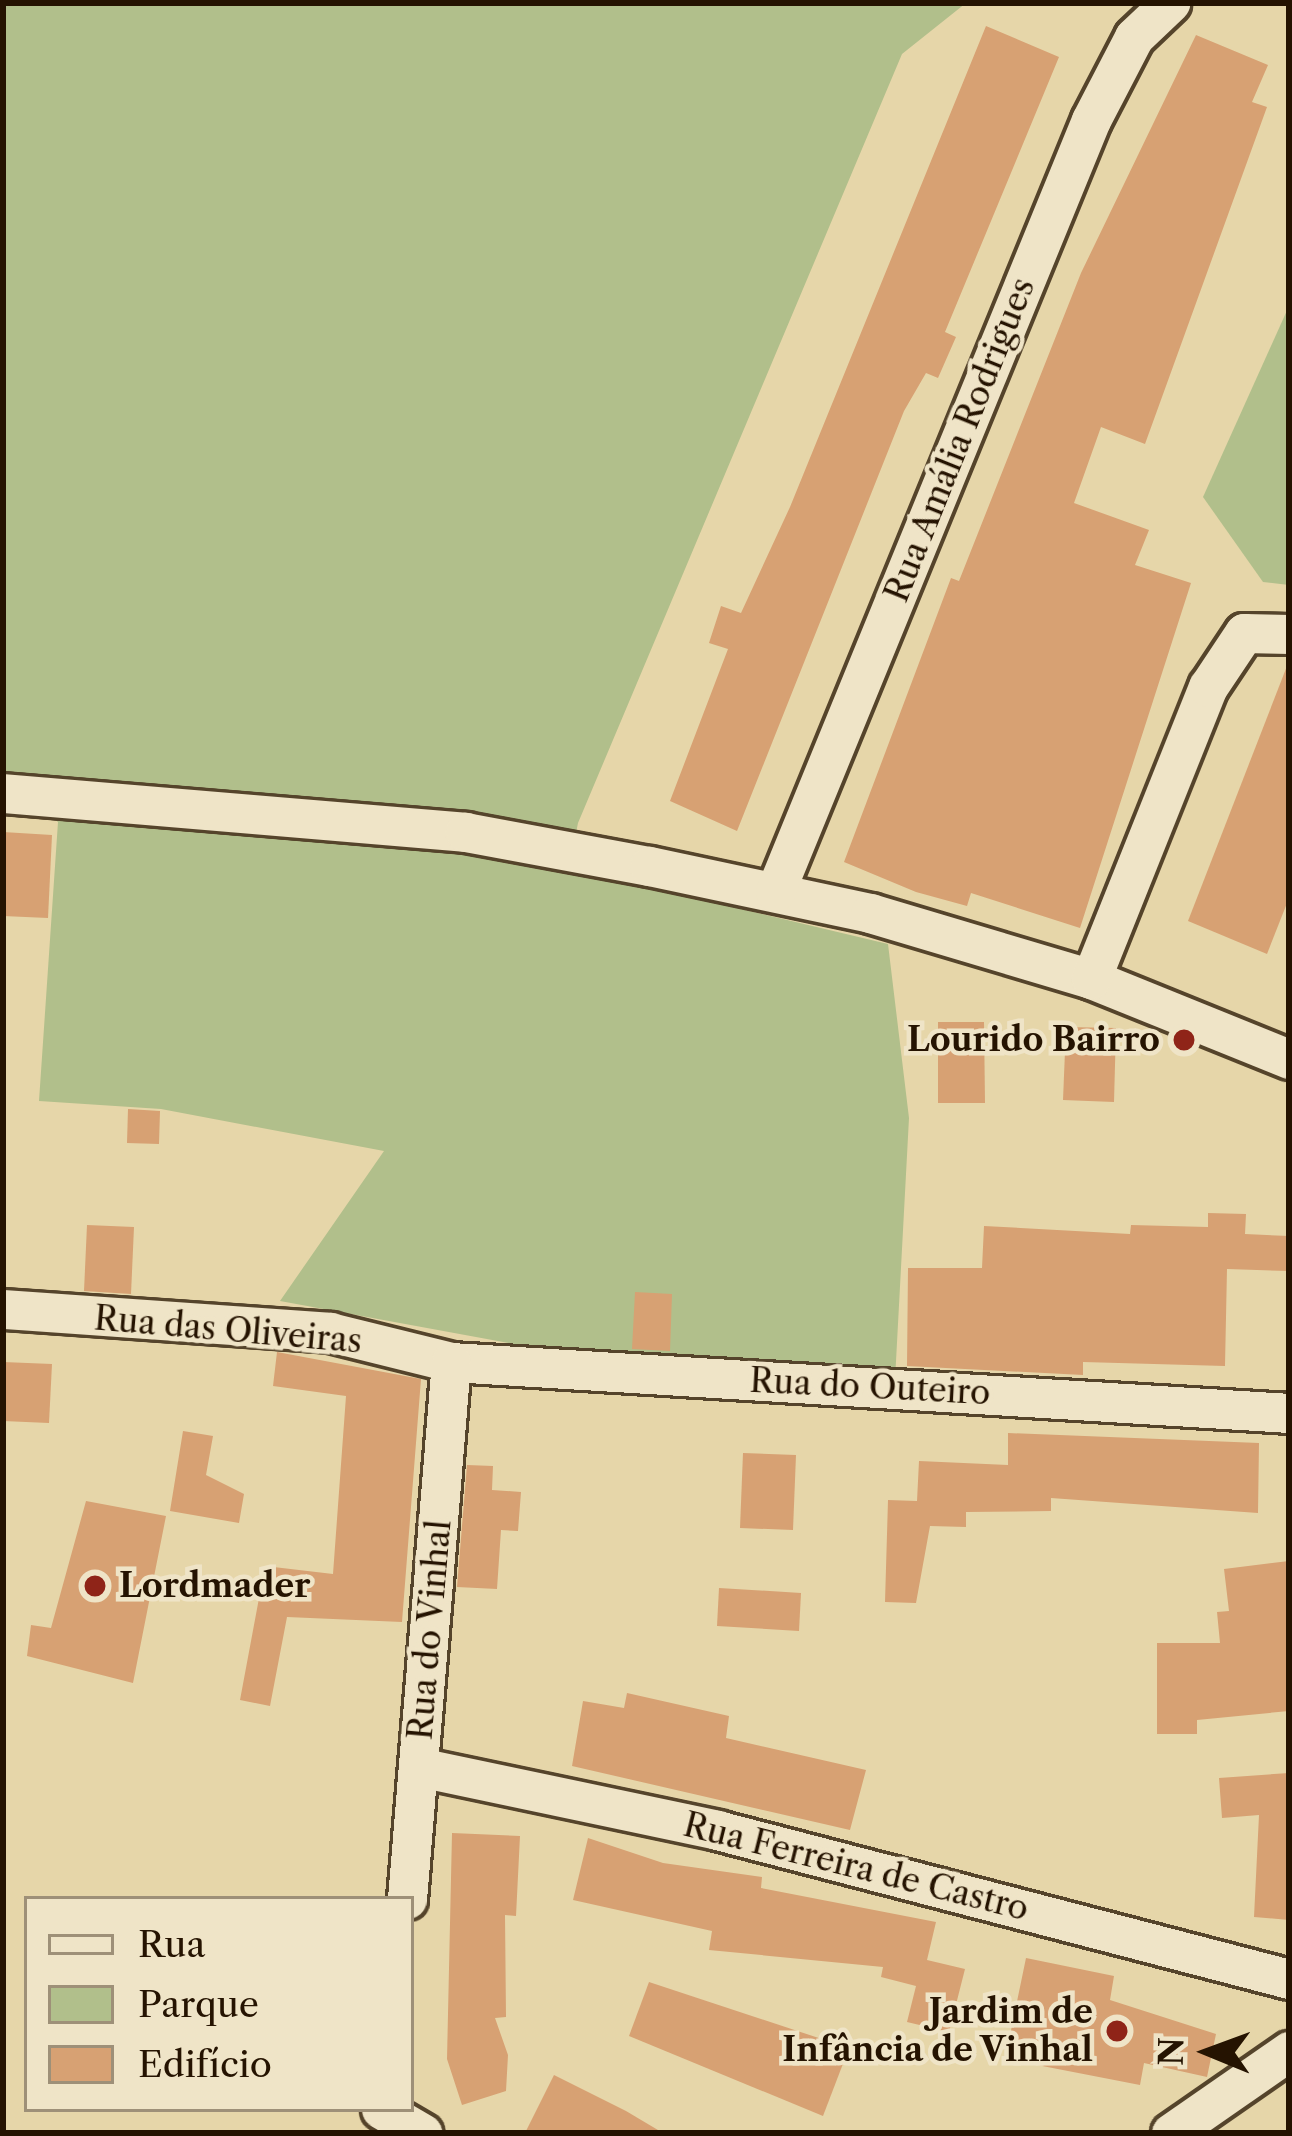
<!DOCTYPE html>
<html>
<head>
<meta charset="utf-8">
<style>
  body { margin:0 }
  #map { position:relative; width:1292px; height:2136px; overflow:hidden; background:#e6d6a9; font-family:"Libre Caslon Text",serif }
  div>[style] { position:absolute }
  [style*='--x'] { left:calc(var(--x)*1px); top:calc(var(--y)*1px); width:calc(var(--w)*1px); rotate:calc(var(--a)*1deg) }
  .green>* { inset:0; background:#b1bf8b }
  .building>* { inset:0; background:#d7a173 }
  .roads { filter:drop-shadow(3px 0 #55442b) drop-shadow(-3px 0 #55442b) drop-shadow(0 3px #55442b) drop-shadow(0 -3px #55442b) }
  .minor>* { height:39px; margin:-19.5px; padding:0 19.5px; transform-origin:19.5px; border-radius:19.5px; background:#efe4c7 }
  .dots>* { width:33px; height:33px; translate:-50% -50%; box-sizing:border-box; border:6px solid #efe4c7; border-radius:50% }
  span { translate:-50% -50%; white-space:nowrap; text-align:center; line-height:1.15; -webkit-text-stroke:9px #efe4c7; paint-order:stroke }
  .street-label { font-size:33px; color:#251301 }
  .poi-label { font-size:33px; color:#251301; font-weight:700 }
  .right { translate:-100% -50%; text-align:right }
  .left { translate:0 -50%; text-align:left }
  .frame { position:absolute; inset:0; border:6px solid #251301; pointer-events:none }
  .legend { position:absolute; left:24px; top:1896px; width:390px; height:216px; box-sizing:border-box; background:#efe4c7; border:3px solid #9e9078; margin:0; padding:15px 21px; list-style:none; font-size:36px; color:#251301 }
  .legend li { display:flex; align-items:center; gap:24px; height:60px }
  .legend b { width:60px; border:3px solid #9e9078 }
  .north { position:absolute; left:1148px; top:1992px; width:120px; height:120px; -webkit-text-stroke:9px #efe4c7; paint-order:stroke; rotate:271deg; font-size:33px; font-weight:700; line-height:48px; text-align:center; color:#251301 }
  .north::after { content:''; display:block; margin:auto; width:42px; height:54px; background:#251301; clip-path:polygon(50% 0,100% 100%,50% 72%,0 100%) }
</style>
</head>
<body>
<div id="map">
  <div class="green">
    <div style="clip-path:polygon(3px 3px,966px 3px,902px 54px,578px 823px,569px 868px,888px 944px,909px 1118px,895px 1380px,530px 1347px,280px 1301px,384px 1151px,161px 1109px,39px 1101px,58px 822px,3px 776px)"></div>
    <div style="clip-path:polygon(1289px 306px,1289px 585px,1263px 582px,1203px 497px)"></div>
  </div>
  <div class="building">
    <div style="clip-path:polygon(986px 26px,1059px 57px,945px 332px,956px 337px,938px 378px,926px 373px,904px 411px,737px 831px,670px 801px,728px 649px,709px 643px,721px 606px,741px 613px,790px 507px)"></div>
    <div style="clip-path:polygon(1196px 35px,1268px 65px,1252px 102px,1267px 107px,1145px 444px,1101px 427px,1074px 503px,1149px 530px,1135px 565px,1191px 583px,1080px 928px,971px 893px,967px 906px,916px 892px,844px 862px,951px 578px,959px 581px,1081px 273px)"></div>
    <div style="clip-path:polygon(1287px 666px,1289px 898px,1267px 954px,1188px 921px)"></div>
    <div style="clip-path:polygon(3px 832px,52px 835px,48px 918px,3px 916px)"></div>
    <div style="clip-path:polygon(938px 1022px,984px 1022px,985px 1103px,938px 1103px)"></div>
    <div style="clip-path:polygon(1066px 1027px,1116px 1028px,1114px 1102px,1063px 1100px)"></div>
    <div style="clip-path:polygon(128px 1109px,160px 1111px,159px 1144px,127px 1143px)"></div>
    <div style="clip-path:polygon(1208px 1213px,1246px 1214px,1245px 1234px,1289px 1236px,1289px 1271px,1227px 1269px,1225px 1366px,1083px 1362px,1083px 1375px,907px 1366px,908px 1268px,982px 1268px,984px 1226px,1130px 1234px,1131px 1225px,1208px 1227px)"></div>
    <div style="clip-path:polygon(87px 1225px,134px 1227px,131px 1294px,84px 1291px)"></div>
    <div style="clip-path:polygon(635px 1292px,672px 1294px,670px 1351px,632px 1349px)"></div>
    <div style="clip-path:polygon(277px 1352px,421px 1379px,402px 1622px,287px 1617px,270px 1706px,240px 1700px,265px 1566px,333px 1574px,346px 1396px,273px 1386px)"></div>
    <div style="clip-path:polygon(3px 1362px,52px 1364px,49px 1423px,3px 1421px)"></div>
    <div style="clip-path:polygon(183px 1431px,213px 1436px,206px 1475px,244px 1494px,239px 1523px,170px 1511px)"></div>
    <div style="clip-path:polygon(1008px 1433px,1259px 1443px,1258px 1513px,1051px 1498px,1051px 1511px,966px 1512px,966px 1527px,930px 1526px,916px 1603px,885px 1602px,888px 1500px,917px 1501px,919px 1461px,1008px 1465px)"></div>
    <div style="clip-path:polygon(743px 1453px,796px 1455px,793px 1530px,740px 1528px)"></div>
    <div style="clip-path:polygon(467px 1465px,493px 1466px,492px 1490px,521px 1492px,518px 1531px,501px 1530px,497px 1589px,457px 1587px)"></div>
    <div style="clip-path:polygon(86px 1501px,166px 1516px,133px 1683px,27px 1656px,31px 1625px,51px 1628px)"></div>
    <div style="clip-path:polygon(1289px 1561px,1289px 1711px,1197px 1720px,1197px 1734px,1157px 1734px,1157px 1643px,1220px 1643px,1217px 1612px,1229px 1611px,1224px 1569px)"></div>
    <div style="clip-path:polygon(719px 1588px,801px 1593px,799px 1631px,717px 1626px)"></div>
    <div style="clip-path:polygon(627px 1693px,729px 1716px,726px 1738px,866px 1770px,850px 1830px,572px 1766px,583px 1701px,624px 1708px)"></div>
    <div style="clip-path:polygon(1289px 1773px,1289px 1920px,1254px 1917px,1259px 1815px,1222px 1818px,1219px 1778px)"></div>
    <div style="clip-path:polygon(452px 1833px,520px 1836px,516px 1916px,505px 1915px,506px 2017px,495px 2018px,508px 2055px,506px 2091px,462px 2105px,447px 2059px)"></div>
    <div style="clip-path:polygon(588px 1838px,663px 1863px,762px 1877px,761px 1888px,936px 1922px,927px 1960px,965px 1969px,949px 2032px,907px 2022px,916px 1986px,881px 1977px,883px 1967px,709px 1950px,712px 1931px,573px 1900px)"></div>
    <div style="clip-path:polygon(1026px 1958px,1114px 1976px,1110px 2000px,1216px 2034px,1207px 2077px,1144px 2063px,1140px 2085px,1032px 2064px,1034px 2051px,1008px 2045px)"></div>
    <div style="clip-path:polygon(649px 1982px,849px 2048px,823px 2116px,629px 2036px)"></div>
    <div style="clip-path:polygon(554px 2075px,626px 2111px,663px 2133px,525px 2133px)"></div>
  </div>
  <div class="roads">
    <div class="minor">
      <div style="--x:3;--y:793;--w:464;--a:4.8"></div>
      <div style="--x:465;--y:832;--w:187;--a:10.5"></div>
      <div style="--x:649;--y:866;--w:226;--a:12"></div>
      <div style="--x:870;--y:913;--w:231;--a:16.6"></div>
      <div style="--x:1091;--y:979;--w:214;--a:22"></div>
      <div style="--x:775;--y:892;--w:834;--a:-67.74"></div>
      <div style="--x:1091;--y:120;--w:93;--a:-62.6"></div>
      <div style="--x:1134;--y:37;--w:50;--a:-43.4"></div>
      <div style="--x:1091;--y:979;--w:315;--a:-68.2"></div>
      <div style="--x:1208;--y:687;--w:65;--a:-56.3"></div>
      <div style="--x:1244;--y:633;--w:45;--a:1.3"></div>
      <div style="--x:3;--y:1309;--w:328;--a:4"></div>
      <div style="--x:330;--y:1332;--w:125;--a:13.9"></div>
      <div style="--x:451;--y:1362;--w:840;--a:3.48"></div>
      <div style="--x:419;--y:1767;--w:305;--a:11.9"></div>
      <div style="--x:717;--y:1830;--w:591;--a:14.6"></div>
      <div style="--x:407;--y:1899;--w:539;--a:-85.32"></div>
      <div style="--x:381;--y:2109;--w:48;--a:30.3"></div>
      <div style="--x:1171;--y:2133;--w:144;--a:-34.8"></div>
    </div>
  </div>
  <div class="dots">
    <div style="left:1184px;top:1040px;background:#8f2418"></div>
    <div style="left:95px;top:1586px;background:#8f2418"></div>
    <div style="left:1117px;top:2031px;background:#8f2418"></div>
  </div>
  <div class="street-label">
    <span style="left:960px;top:440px;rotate:-68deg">Rua Amália Rodrigues</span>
    <span style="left:228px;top:1330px;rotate:5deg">Rua das Oliveiras</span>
    <span style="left:870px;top:1387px;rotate:3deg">Rua do Outeiro</span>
    <span style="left:430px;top:1630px;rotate:-85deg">Rua do Vinhal</span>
    <span style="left:856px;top:1867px;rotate:14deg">Rua Ferreira de Castro</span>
  </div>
  <div class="poi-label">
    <span class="right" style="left:1160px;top:1040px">Lourido Bairro</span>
    <span class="left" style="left:119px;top:1586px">Lordmader</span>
    <span class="right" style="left:1093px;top:2031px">Jardim de<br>Infância de Vinhal</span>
  </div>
  <div class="frame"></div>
  <ul class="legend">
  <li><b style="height:15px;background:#efe4c7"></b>Rua</li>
  <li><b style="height:33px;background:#b1bf8b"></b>Parque</li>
  <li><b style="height:33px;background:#d7a173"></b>Edifício</li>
  </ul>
  <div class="north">N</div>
</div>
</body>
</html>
